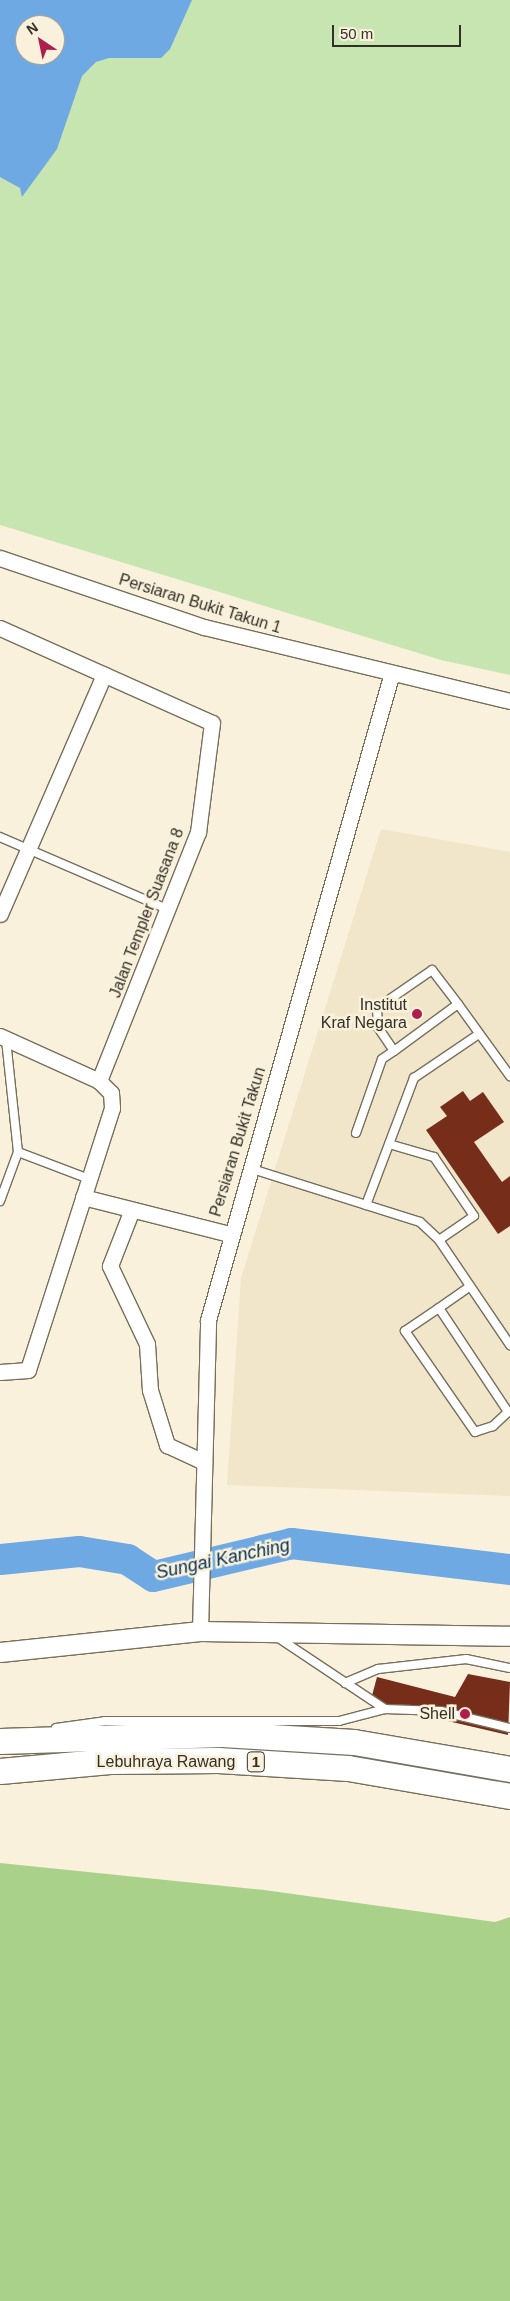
<!DOCTYPE html>
<html>
<head>
<meta charset="utf-8">
<style>
  body { margin:0 }
  #map { position:relative; width:510px; height:2301px; overflow:hidden; background:#f9f1db; font-family:Arial,sans-serif }
  div>[style] { position:absolute }
  [style*='--x'] { left:calc(var(--x)*1px); top:calc(var(--y)*1px); width:calc(var(--w)*1px); rotate:calc(var(--a)*1deg) }
  .built>* { inset:0; background:#f1e6ca }
  .green>* { inset:0; background:#c7e5b1 }
  .forest>* { inset:0; background:#a9d18a }
  .water>* { inset:0; background:#6ea9e3 }
  .river>* { height:31px; margin:-15.5px; padding:0 15.5px; transform-origin:15.5px; border-radius:15.5px; background:#6ea9e3 }
  .building>* { inset:0; background:#762e1b }
  .roads { filter:drop-shadow(1px 0 #766f5c) drop-shadow(-1px 0 #766f5c) drop-shadow(0 1px #766f5c) drop-shadow(0 -1px #766f5c) }
  .service>* { height:8px; margin:-4px; padding:0 4px; transform-origin:4px; border-radius:4px; background:#fff }
  .minor>* { height:15px; margin:-7.5px; padding:0 7.5px; transform-origin:7.5px; border-radius:7.5px; background:#fff }
  .tertiary>* { height:19px; margin:-9.5px; padding:0 9.5px; transform-origin:9.5px; border-radius:9.5px; background:#fff }
  .trunk>* { height:25px; margin:-12.5px; padding:0 12.5px; transform-origin:12.5px; border-radius:12.5px; background:#fff }
  .dots>* { width:14px; height:14px; translate:-50% -50%; box-sizing:border-box; border:2px solid #f9f1db; border-radius:50% }
  span { translate:-50% -50%; white-space:nowrap; text-align:center; line-height:1.15; -webkit-text-stroke:5px #f9f1db; paint-order:stroke }
  .shield-label span { padding:1px 4px; background:#f9f1db; border:1px solid; border-radius:4px; -webkit-text-stroke-width:0 }
  .shield-label { font-size:15px; color:#322f27; font-weight:700 }
  .street-label { font-size:16px; color:#322f27 }
  .poi-label { font-size:16px; color:#322f27 }
  .right { translate:-100% -50%; text-align:right }
  .water-label { font-size:18px; color:#022f54; font-style:italic }
  .north { position:absolute; left:15px; top:15px; width:50px; height:50px; box-sizing:border-box; background:#f9f1db; border:1px solid #a9a393; border-radius:50%; rotate:326deg; font-size:14px; font-weight:700; line-height:20px; text-align:center; color:#322f27 }
  .north::after { content:''; display:block; margin:auto; width:18px; height:22px; background:#af1d4c; clip-path:polygon(50% 0,100% 100%,50% 72%,0 100%) }
  .scale { position:absolute; left:332px; top:25px; width:129px; height:22px; box-sizing:border-box; border:2px solid #322f27; border-top:0; padding-left:6px; font-size:15px; line-height:18px; white-space:nowrap; color:#322f27; -webkit-text-stroke:4px #f9f1db; paint-order:stroke }
</style>
</head>
<body>
<div id="map">
  <div class="built">
    <div style="clip-path:polygon(381px 829px,510px 852px,510px 1496px,227px 1485px,241px 1278px)"></div>
  </div>
  <div class="green">
    <div style="clip-path:polygon(evenodd,0 0,510px 0,510px 675px,441px 660px,0 525px,0 0,25px 25px,55px 25px,55px 55px,25px 55px,25px 25px)"></div>
  </div>
  <div class="forest">
    <div style="clip-path:polygon(0 1863px,264px 1890px,495px 1922px,510px 1917px,510px 2301px,0 2301px)"></div>
  </div>
  <div class="water">
    <div style="clip-path:polygon(evenodd,0 0,192px 0,170px 49px,161px 58px,109px 58px,96px 62px,82px 76px,57px 149px,22px 197px,20px 188px,0 177px,0 0,25px 25px,55px 25px,55px 55px,25px 55px,25px 25px)"></div>
  </div>
  <div class="river">
    <div style="--x:0;--y:1559;--w:79;--a:-5.8"></div>
    <div style="--x:79;--y:1551;--w:49;--a:9.5"></div>
    <div style="--x:127;--y:1559;--w:31;--a:33"></div>
    <div style="--x:153;--y:1576;--w:142;--a:-13.4"></div>
    <div style="--x:291;--y:1543;--w:221;--a:6.8"></div>
  </div>
  <div class="building">
    <div style="clip-path:polygon(463px 1091px,470px 1101px,483px 1092px,504px 1122px,474px 1142px,502px 1182px,510px 1176px,510px 1226px,498px 1234px,426px 1130px,447px 1116px,440px 1107px)"></div>
    <div style="clip-path:polygon(468px 1674px,510px 1682px,508px 1735px,370px 1703px,377px 1677px,455px 1697px)"></div>
  </div>
  <div class="roads">
    <div class="service">
      <div style="--x:0;--y:837;--w:182;--a:23.3"></div>
      <div style="--x:458;--y:1004;--w:79;--a:143.7"></div>
      <div style="--x:394;--y:1051;--w:29;--a:-124"></div>
      <div style="--x:378;--y:1027;--w:19;--a:-93"></div>
      <div style="--x:377;--y:1008;--w:67;--a:-34.6"></div>
      <div style="--x:432;--y:970;--w:43;--a:52.6"></div>
      <div style="--x:458;--y:1004;--w:89;--a:54.2"></div>
      <div style="--x:356;--y:1133;--w:78;--a:-70.6"></div>
      <div style="--x:382;--y:1059;--w:14;--a:-34"></div>
      <div style="--x:389;--y:1144;--w:47;--a:16.1"></div>
      <div style="--x:434;--y:1157;--w:71;--a:55.9"></div>
      <div style="--x:474;--y:1216;--w:42;--a:145.6"></div>
      <div style="--x:18;--y:1152;--w:76;--a:20.8"></div>
      <div style="--x:249;--y:1168;--w:179;--a:17.5"></div>
      <div style="--x:420;--y:1222;--w:26;--a:43"></div>
      <div style="--x:439;--y:1240;--w:127;--a:55.9"></div>
      <div style="--x:0;--y:1201;--w:52;--a:-69.8"></div>
      <div style="--x:18;--y:1152;--w:114;--a:-96.1"></div>
      <div style="--x:366;--y:1205;--w:136;--a:-69.3"></div>
      <div style="--x:414;--y:1078;--w:78;--a:-34.1"></div>
      <div style="--x:439;--y:1308;--w:125;--a:56.4"></div>
      <div style="--x:508;--y:1412;--w:21;--a:137"></div>
      <div style="--x:493;--y:1426;--w:19;--a:162"></div>
      <div style="--x:475;--y:1432;--w:123;--a:-124.7"></div>
      <div style="--x:405;--y:1331;--w:41;--a:-34.1"></div>
      <div style="--x:439;--y:1308;--w:38;--a:-35"></div>
      <div style="--x:277;--y:1637;--w:130;--a:33.7"></div>
      <div style="--x:345;--y:1683;--w:36;--a:-23"></div>
      <div style="--x:378;--y:1669;--w:89;--a:-6.5"></div>
      <div style="--x:466;--y:1659;--w:45;--a:11.6"></div>
      <div style="--x:56;--y:1728;--w:49;--a:-8.1"></div>
      <div style="--x:105;--y:1721;--w:234;--a:0"></div>
      <div style="--x:339;--y:1721;--w:48;--a:-14.6"></div>
      <div style="--x:385;--y:1709;--w:55;--a:2.1"></div>
      <div style="--x:440;--y:1711;--w:72;--a:13.7"></div>
    </div>
    <div class="minor">
      <div style="--x:0;--y:558;--w:215;--a:18.7"></div>
      <div style="--x:204;--y:627;--w:315;--a:13.6"></div>
      <div style="--x:0;--y:628;--w:232;--a:24.1"></div>
      <div style="--x:212;--y:723;--w:110;--a:97.3"></div>
      <div style="--x:198;--y:832;--w:268;--a:111.7"></div>
      <div style="--x:0;--y:914;--w:261;--a:-66.5"></div>
      <div style="--x:0;--y:1036;--w:109;--a:24.4"></div>
      <div style="--x:99;--y:1081;--w:17;--a:45"></div>
      <div style="--x:111;--y:1093;--w:15;--a:86"></div>
      <div style="--x:112;--y:1108;--w:275;--a:107.8"></div>
      <div style="--x:28;--y:1370;--w:28;--a:176"></div>
      <div style="--x:83;--y:1197;--w:151;--a:14.2"></div>
      <div style="--x:131;--y:1212;--w:58;--a:111.3"></div>
      <div style="--x:110;--y:1266;--w:86;--a:64.6"></div>
      <div style="--x:147;--y:1344;--w:46;--a:86.3"></div>
      <div style="--x:150;--y:1390;--w:58;--a:72.8"></div>
      <div style="--x:167;--y:1445;--w:41;--a:24.7"></div>
      <div style="--x:200;--y:1631;--w:311;--a:-88.5"></div>
      <div style="--x:208;--y:1320;--w:669;--a:-74.14"></div>
    </div>
    <div class="tertiary">
      <div style="--x:0;--y:1652;--w:201;--a:-6"></div>
      <div style="--x:200;--y:1631;--w:310;--a:0.9"></div>
    </div>
    <div class="trunk">
      <div style="--x:0;--y:1741;--w:222;--a:-1.8"></div>
      <div style="--x:222;--y:1734;--w:132;--a:3.5"></div>
      <div style="--x:354;--y:1742;--w:158;--a:9.8"></div>
      <div style="--x:0;--y:1771;--w:110;--a:-5.2"></div>
      <div style="--x:110;--y:1761;--w:108;--a:-0.5"></div>
      <div style="--x:218;--y:1760;--w:130;--a:3.5"></div>
      <div style="--x:348;--y:1768;--w:164;--a:9.8"></div>
    </div>
  </div>
  <div class="dots">
    <div style="left:417px;top:1014px;background:#af1d4c"></div>
    <div style="left:465px;top:1714px;background:#af1d4c"></div>
  </div>
  <div class="shield-label">
    <span style="left:256px;top:1762px">1</span>
  </div>
  <div class="street-label">
    <span style="left:200px;top:604px;rotate:17deg">Persiaran Bukit Takun 1</span>
    <span style="left:147px;top:913px;rotate:-69deg">Jalan Templer Suasana 8</span>
    <span style="left:238px;top:1142px;rotate:-73deg">Persiaran Bukit Takun</span>
    <span style="left:166px;top:1762px">Lebuhraya Rawang</span>
  </div>
  <div class="poi-label">
    <span class="right" style="left:407px;top:1014px">Institut<br>Kraf Negara</span>
    <span class="right" style="left:455px;top:1714px">Shell</span>
  </div>
  <div class="water-label">
    <span style="left:223px;top:1559px;rotate:-12deg">Sungai Kanching</span>
  </div>
  <div class="north">N</div>
  <div class="scale">50 m</div>
</div>
</body>
</html>
